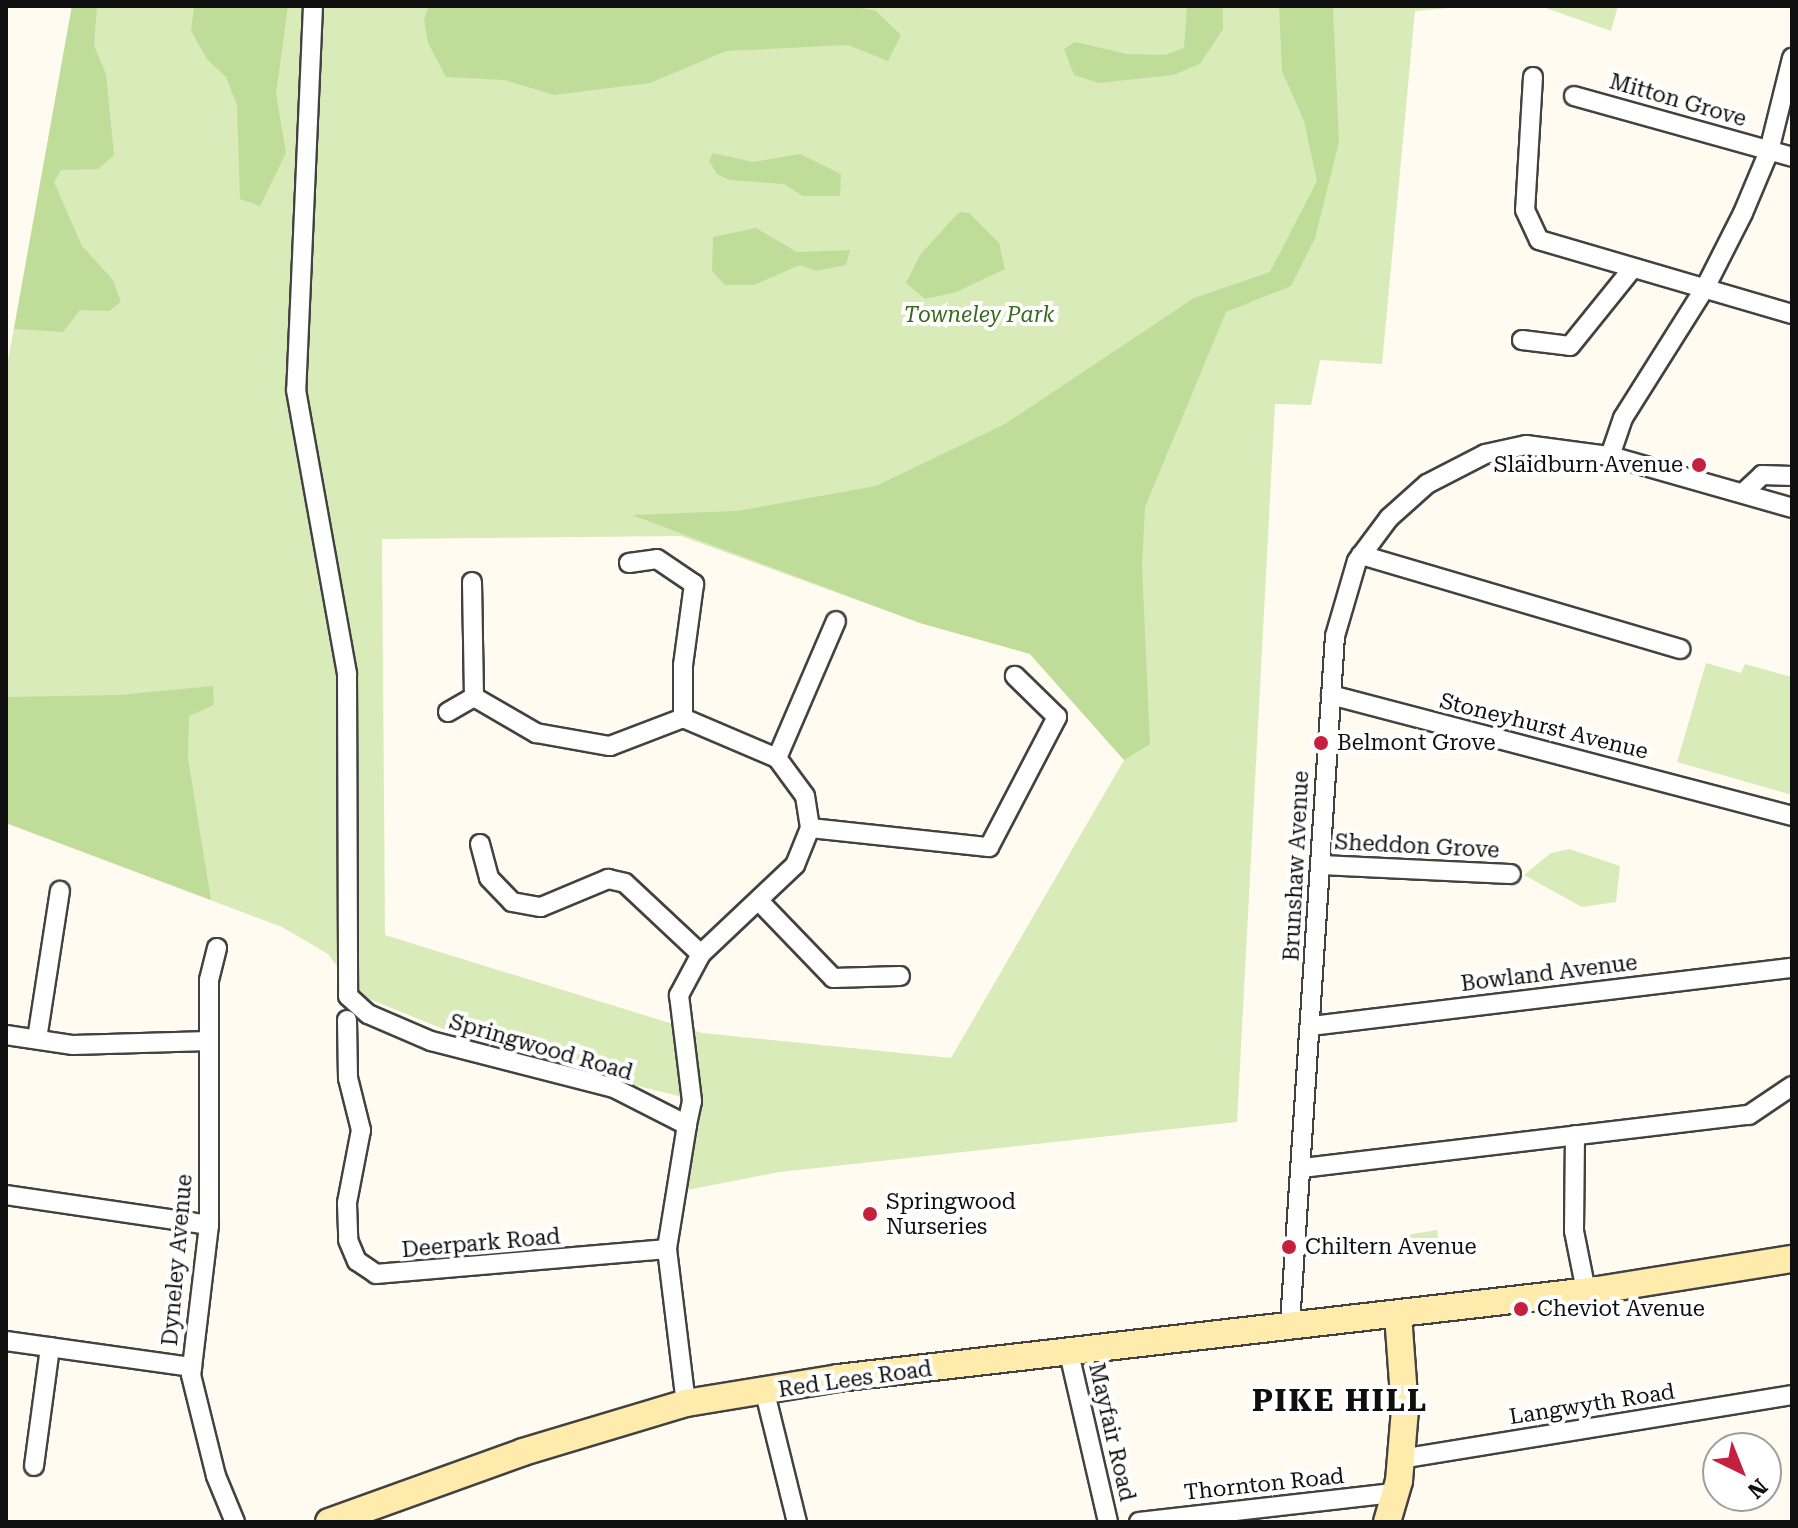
<!DOCTYPE html>
<html>
<head>
<meta charset="utf-8">
<style>
  body { margin:0 }
  #map { position:relative; width:1798px; height:1528px; overflow:hidden; background:#fffbf1; font-family:"Roboto Serif",serif }
  div>[style] { position:absolute }
  [style*='--x'] { left:calc(var(--x)*1px); top:calc(var(--y)*1px); width:calc(var(--w)*1px); rotate:calc(var(--a)*1deg) }
  .green>* { inset:0; background:#d9ebb9 }
  .forest>* { inset:0; background:#bfdd98 }
  .roads { filter:drop-shadow(2px 0 #424242) drop-shadow(-2px 0 #424242) drop-shadow(0 2px #424242) drop-shadow(0 -2px #424242) }
  .street>* { height:18px; margin:-9px; padding:0 9px; transform-origin:9px; border-radius:9px; background:#fff }
  .secondary>* { height:26px; margin:-13px; padding:0 13px; transform-origin:13px; border-radius:13px; background:#ffebac }
  .dots>* { width:22px; height:22px; translate:-50% -50%; box-sizing:border-box; border:4px solid #fff; border-radius:50% }
  span { translate:-50% -50%; white-space:nowrap; text-align:center; line-height:1.15; -webkit-text-stroke:8px #fff; paint-order:stroke }
  .street-label { font-size:22px; color:#0f0f0f }
  .park-label { font-size:22px; color:#366a1c; font-style:italic }
  .poi-label { font-size:22px; color:#0f0f0f }
  .right { translate:-100% -50%; text-align:right }
  .left { translate:0 -50%; text-align:left }
  .district-label { font-size:30px; color:#0f0f0f; font-weight:700; letter-spacing:2px }
  .frame { position:absolute; inset:0; border:8px solid #0f0f0f; pointer-events:none }
  .north { position:absolute; left:1702px; top:1432px; width:80px; height:80px; box-sizing:border-box; background:#fff; border:2px solid #9f9f9f; border-radius:50%; rotate:137deg; font-size:22px; font-weight:700; line-height:32px; text-align:center; color:#0f0f0f }
  .north::after { content:''; display:block; margin:auto; width:28px; height:36px; background:#c5213e; clip-path:polygon(50% 0,100% 100%,50% 72%,0 100%) }
</style>
</head>
<body>
<div id="map">
  <div class="green">
    <div style="clip-path:polygon(evenodd,72px 6px,1474px 6px,1415px 11px,1382px 364px,1320px 360px,1311px 405px,1275px 404px,1237px 1122px,780px 1172px,687px 1190px,703px 1102px,500px 1052px,357px 994px,328px 954px,282px 927px,6px 823px,6px 372px,72px 6px,681px 536px,920px 623px,1030px 654px,1124px 760px,951px 1058px,702px 1033px,385px 935px,382px 539px,681px 536px)"></div>
    <div style="clip-path:polygon(1540px 6px,1618px 6px,1611px 31px)"></div>
    <div style="clip-path:polygon(1706px 663px,1741px 673px,1745px 664px,1792px 677px,1792px 795px,1677px 762px)"></div>
    <div style="clip-path:polygon(1569px 849px,1620px 866px,1616px 902px,1582px 907px,1524px 875px,1551px 853px)"></div>
    <div style="clip-path:polygon(1437px 1230px,1440px 1252px,1410px 1256px,1406px 1235px)"></div>
  </div>
  <div class="forest">
    <div style="clip-path:polygon(72px 6px,97px 6px,94px 45px,106px 74px,114px 155px,98px 169px,61px 170px,54px 182px,82px 246px,113px 280px,121px 302px,109px 311px,80px 310px,63px 332px,14px 329px)"></div>
    <div style="clip-path:polygon(194px 6px,288px 6px,276px 94px,286px 153px,260px 206px,240px 199px,237px 105px,226px 77px,207px 59px,191px 31px)"></div>
    <div style="clip-path:polygon(429px 6px,852px 6px,876px 11px,901px 35px,888px 61px,848px 45px,726px 51px,650px 83px,554px 95px,505px 80px,446px 77px,428px 43px,424px 20px)"></div>
    <div style="clip-path:polygon(1187px 6px,1223px 8px,1223px 29px,1200px 64px,1173px 75px,1099px 83px,1074px 75px,1064px 49px,1075px 42px,1127px 54px,1165px 55px,1184px 48px)"></div>
    <div style="clip-path:polygon(1279px 6px,1333px 6px,1339px 142px,1315px 238px,1291px 286px,1226px 312px,1145px 507px,1142px 566px,1150px 744px,1124px 760px,1030px 654px,920px 623px,632px 515px,737px 511px,876px 486px,1005px 424px,1194px 298px,1270px 272px,1317px 181px,1304px 121px,1282px 71px)"></div>
    <div style="clip-path:polygon(713px 153px,753px 162px,800px 154px,841px 174px,840px 196px,803px 196px,784px 184px,729px 180px,717px 174px,709px 161px)"></div>
    <div style="clip-path:polygon(959px 212px,969px 213px,999px 243px,1005px 269px,956px 292px,925px 299px,906px 283px,920px 255px)"></div>
    <div style="clip-path:polygon(756px 228px,797px 252px,850px 250px,846px 265px,816px 271px,800px 265px,754px 285px,725px 285px,712px 271px,713px 237px)"></div>
    <div style="clip-path:polygon(213px 686px,214px 705px,189px 716px,188px 758px,211px 900px,6px 823px,6px 697px,119px 695px)"></div>
  </div>
  <div class="roads">
    <div class="street">
      <div style="--x:313;--y:6;--w:384;--a:92.5"></div>
      <div style="--x:296;--y:390;--w:288;--a:79.8"></div>
      <div style="--x:347;--y:673;--w:323;--a:89.8"></div>
      <div style="--x:348;--y:996;--w:27;--a:42"></div>
      <div style="--x:368;--y:1014;--w:69;--a:23.2"></div>
      <div style="--x:431;--y:1041;--w:189;--a:14.4"></div>
      <div style="--x:614;--y:1088;--w:82;--a:26.9"></div>
      <div style="--x:687;--y:1125;--w:126;--a:99.2"></div>
      <div style="--x:667;--y:1249;--w:155;--a:83"></div>
      <div style="--x:1533;--y:77;--w:133;--a:93.4"></div>
      <div style="--x:1525;--y:210;--w:33;--a:65"></div>
      <div style="--x:1539;--y:240;--w:264;--a:16.3"></div>
      <div style="--x:1574;--y:96;--w:226;--a:15.6"></div>
      <div style="--x:1522;--y:340;--w:48;--a:7.1"></div>
      <div style="--x:1570;--y:346;--w:100;--a:-51.1"></div>
      <div style="--x:1610;--y:456;--w:40;--a:-71.1"></div>
      <div style="--x:1623;--y:418;--w:156;--a:-57.8"></div>
      <div style="--x:1706;--y:286;--w:82;--a:-63.1"></div>
      <div style="--x:1743;--y:213;--w:67;--a:-67.2"></div>
      <div style="--x:1769;--y:151;--w:96;--a:-76.1"></div>
      <div style="--x:1743;--y:493;--w:26;--a:-43"></div>
      <div style="--x:1762;--y:475;--w:30;--a:2"></div>
      <div style="--x:1361;--y:555;--w:333;--a:16.4"></div>
      <div style="--x:629;--y:563;--w:28;--a:-8"></div>
      <div style="--x:657;--y:559;--w:45;--a:34"></div>
      <div style="--x:694;--y:584;--w:82;--a:97.7"></div>
      <div style="--x:683;--y:665;--w:53;--a:90"></div>
      <div style="--x:472;--y:582;--w:115;--a:89"></div>
      <div style="--x:1331;--y:695;--w:477;--a:14.7"></div>
      <div style="--x:474;--y:697;--w:72;--a:30.1"></div>
      <div style="--x:536;--y:733;--w:75;--a:10"></div>
      <div style="--x:610;--y:746;--w:78;--a:-21"></div>
      <div style="--x:683;--y:718;--w:102;--a:23.1"></div>
      <div style="--x:777;--y:758;--w:47;--a:53.6"></div>
      <div style="--x:805;--y:796;--w:32;--a:81"></div>
      <div style="--x:810;--y:828;--w:40;--a:112"></div>
      <div style="--x:795;--y:865;--w:129;--a:136.6"></div>
      <div style="--x:701;--y:954;--w:47;--a:118.2"></div>
      <div style="--x:679;--y:995;--w:107;--a:83"></div>
      <div style="--x:692;--y:1101;--w:25;--a:102"></div>
      <div style="--x:448;--y:712;--w:30;--a:-30"></div>
      <div style="--x:777;--y:758;--w:149;--a:-66.7"></div>
      <div style="--x:810;--y:828;--w:180;--a:6.1"></div>
      <div style="--x:989;--y:847;--w:147;--a:-62.4"></div>
      <div style="--x:1057;--y:717;--w:59;--a:-135.7"></div>
      <div style="--x:480;--y:844;--w:35;--a:75"></div>
      <div style="--x:489;--y:878;--w:33;--a:46"></div>
      <div style="--x:512;--y:902;--w:29;--a:10"></div>
      <div style="--x:541;--y:907;--w:73;--a:-22.7"></div>
      <div style="--x:608;--y:879;--w:17;--a:13"></div>
      <div style="--x:625;--y:883;--w:104;--a:43.1"></div>
      <div style="--x:1320;--y:865;--w:191;--a:2.7"></div>
      <div style="--x:759;--y:901;--w:107;--a:46.1"></div>
      <div style="--x:833;--y:978;--w:67;--a:-1.7"></div>
      <div style="--x:217;--y:948;--w:33;--a:104"></div>
      <div style="--x:209;--y:980;--w:245;--a:90"></div>
      <div style="--x:209;--y:1225;--w:151;--a:96.8"></div>
      <div style="--x:191;--y:1375;--w:104;--a:76.1"></div>
      <div style="--x:216;--y:1476;--w:50;--a:67.6"></div>
      <div style="--x:347;--y:1020;--w:58;--a:89"></div>
      <div style="--x:348;--y:1078;--w:54;--a:76"></div>
      <div style="--x:361;--y:1130;--w:74;--a:100.9"></div>
      <div style="--x:347;--y:1203;--w:37;--a:88"></div>
      <div style="--x:348;--y:1240;--w:23;--a:67"></div>
      <div style="--x:357;--y:1261;--w:23;--a:34"></div>
      <div style="--x:376;--y:1274;--w:292;--a:-4.9"></div>
      <div style="--x:1311;--y:1026;--w:484;--a:-6.9"></div>
      <div style="--x:6;--y:1035;--w:68;--a:8.5"></div>
      <div style="--x:73;--y:1045;--w:136;--a:-1.7"></div>
      <div style="--x:37;--y:1039;--w:150;--a:-81.2"></div>
      <div style="--x:1575;--y:1135;--w:96;--a:90.6"></div>
      <div style="--x:1574;--y:1231;--w:61;--a:78.7"></div>
      <div style="--x:1302;--y:1168;--w:450;--a:-6.8"></div>
      <div style="--x:1749;--y:1115;--w:52;--a:-34"></div>
      <div style="--x:6;--y:1195;--w:205;--a:8.4"></div>
      <div style="--x:1290;--y:1324;--w:689;--a:-86.26"></div>
      <div style="--x:1335;--y:636;--w:78;--a:-73.7"></div>
      <div style="--x:1357;--y:561;--w:54;--a:-53.3"></div>
      <div style="--x:1389;--y:518;--w:51;--a:-41.8"></div>
      <div style="--x:1427;--y:484;--w:65;--a:-27.3"></div>
      <div style="--x:1485;--y:454;--w:42;--a:-12.4"></div>
      <div style="--x:1526;--y:445;--w:85;--a:7.5"></div>
      <div style="--x:1610;--y:456;--w:189;--a:15.9"></div>
      <div style="--x:6;--y:1341;--w:188;--a:8"></div>
      <div style="--x:1069;--y:1353;--w:173;--a:77"></div>
      <div style="--x:765;--y:1393;--w:133;--a:76.1"></div>
      <div style="--x:1401;--y:1459;--w:396;--a:-9.3"></div>
      <div style="--x:34;--y:1466;--w:120;--a:-82.3"></div>
      <div style="--x:1139;--y:1522;--w:258;--a:-6.5"></div>
    </div>
    <div class="secondary">
      <div style="--x:329;--y:1522;--w:206;--a:-19.8"></div>
      <div style="--x:523;--y:1452;--w:170;--a:-16.7"></div>
      <div style="--x:686;--y:1403;--w:154;--a:-9.3"></div>
      <div style="--x:838;--y:1378;--w:765;--a:-6.6"></div>
      <div style="--x:1598;--y:1290;--w:196;--a:-9.1"></div>
      <div style="--x:1387;--y:1522;--w:43;--a:-73.7"></div>
      <div style="--x:1399;--y:1481;--w:71;--a:-85.2"></div>
      <div style="--x:1405;--y:1410;--w:95;--a:-94.2"></div>
    </div>
  </div>
  <div class="dots">
    <div style="left:1699px;top:465px;background:#c5213e"></div>
    <div style="left:1321px;top:743px;background:#c5213e"></div>
    <div style="left:870px;top:1214px;background:#c5213e"></div>
    <div style="left:1289px;top:1247px;background:#c5213e"></div>
    <div style="left:1521px;top:1309px;background:#c5213e"></div>
  </div>
  <div class="street-label">
    <span style="left:1678px;top:100px;rotate:16deg">Mitton Grove</span>
    <span style="left:1544px;top:726px;rotate:14deg">Stoneyhurst Avenue</span>
    <span style="left:1417px;top:846px;rotate:3deg">Sheddon Grove</span>
    <span style="left:1296px;top:866px;rotate:-87deg">Brunshaw Avenue</span>
    <span style="left:1549px;top:973px;rotate:-7deg">Bowland Avenue</span>
    <span style="left:541px;top:1047px;rotate:16deg">Springwood Road</span>
    <span style="left:481px;top:1243px;rotate:-5deg">Deerpark Road</span>
    <span style="left:177px;top:1260px;rotate:-85deg">Dyneley Avenue</span>
    <span style="left:855px;top:1379px;rotate:-8deg">Red Lees Road</span>
    <span style="left:1592px;top:1404px;rotate:-9deg">Langwyth Road</span>
    <span style="left:1112px;top:1432px;rotate:77deg">Mayfair Road</span>
    <span style="left:1264px;top:1484px;rotate:-6deg">Thornton Road</span>
  </div>
  <div class="park-label">
    <span style="left:979px;top:315px">Towneley Park</span>
  </div>
  <div class="poi-label">
    <span class="right" style="left:1683px;top:465px">Slaidburn Avenue</span>
    <span class="left" style="left:1337px;top:743px">Belmont Grove</span>
    <span class="left" style="left:886px;top:1214px">Springwood<br>Nurseries</span>
    <span class="left" style="left:1305px;top:1247px">Chiltern Avenue</span>
    <span class="left" style="left:1537px;top:1309px">Cheviot Avenue</span>
  </div>
  <div class="district-label">
    <span style="left:1340px;top:1401px">PIKE HILL</span>
  </div>
  <div class="frame"></div>
  <div class="north">N</div>
</div>
</body>
</html>
